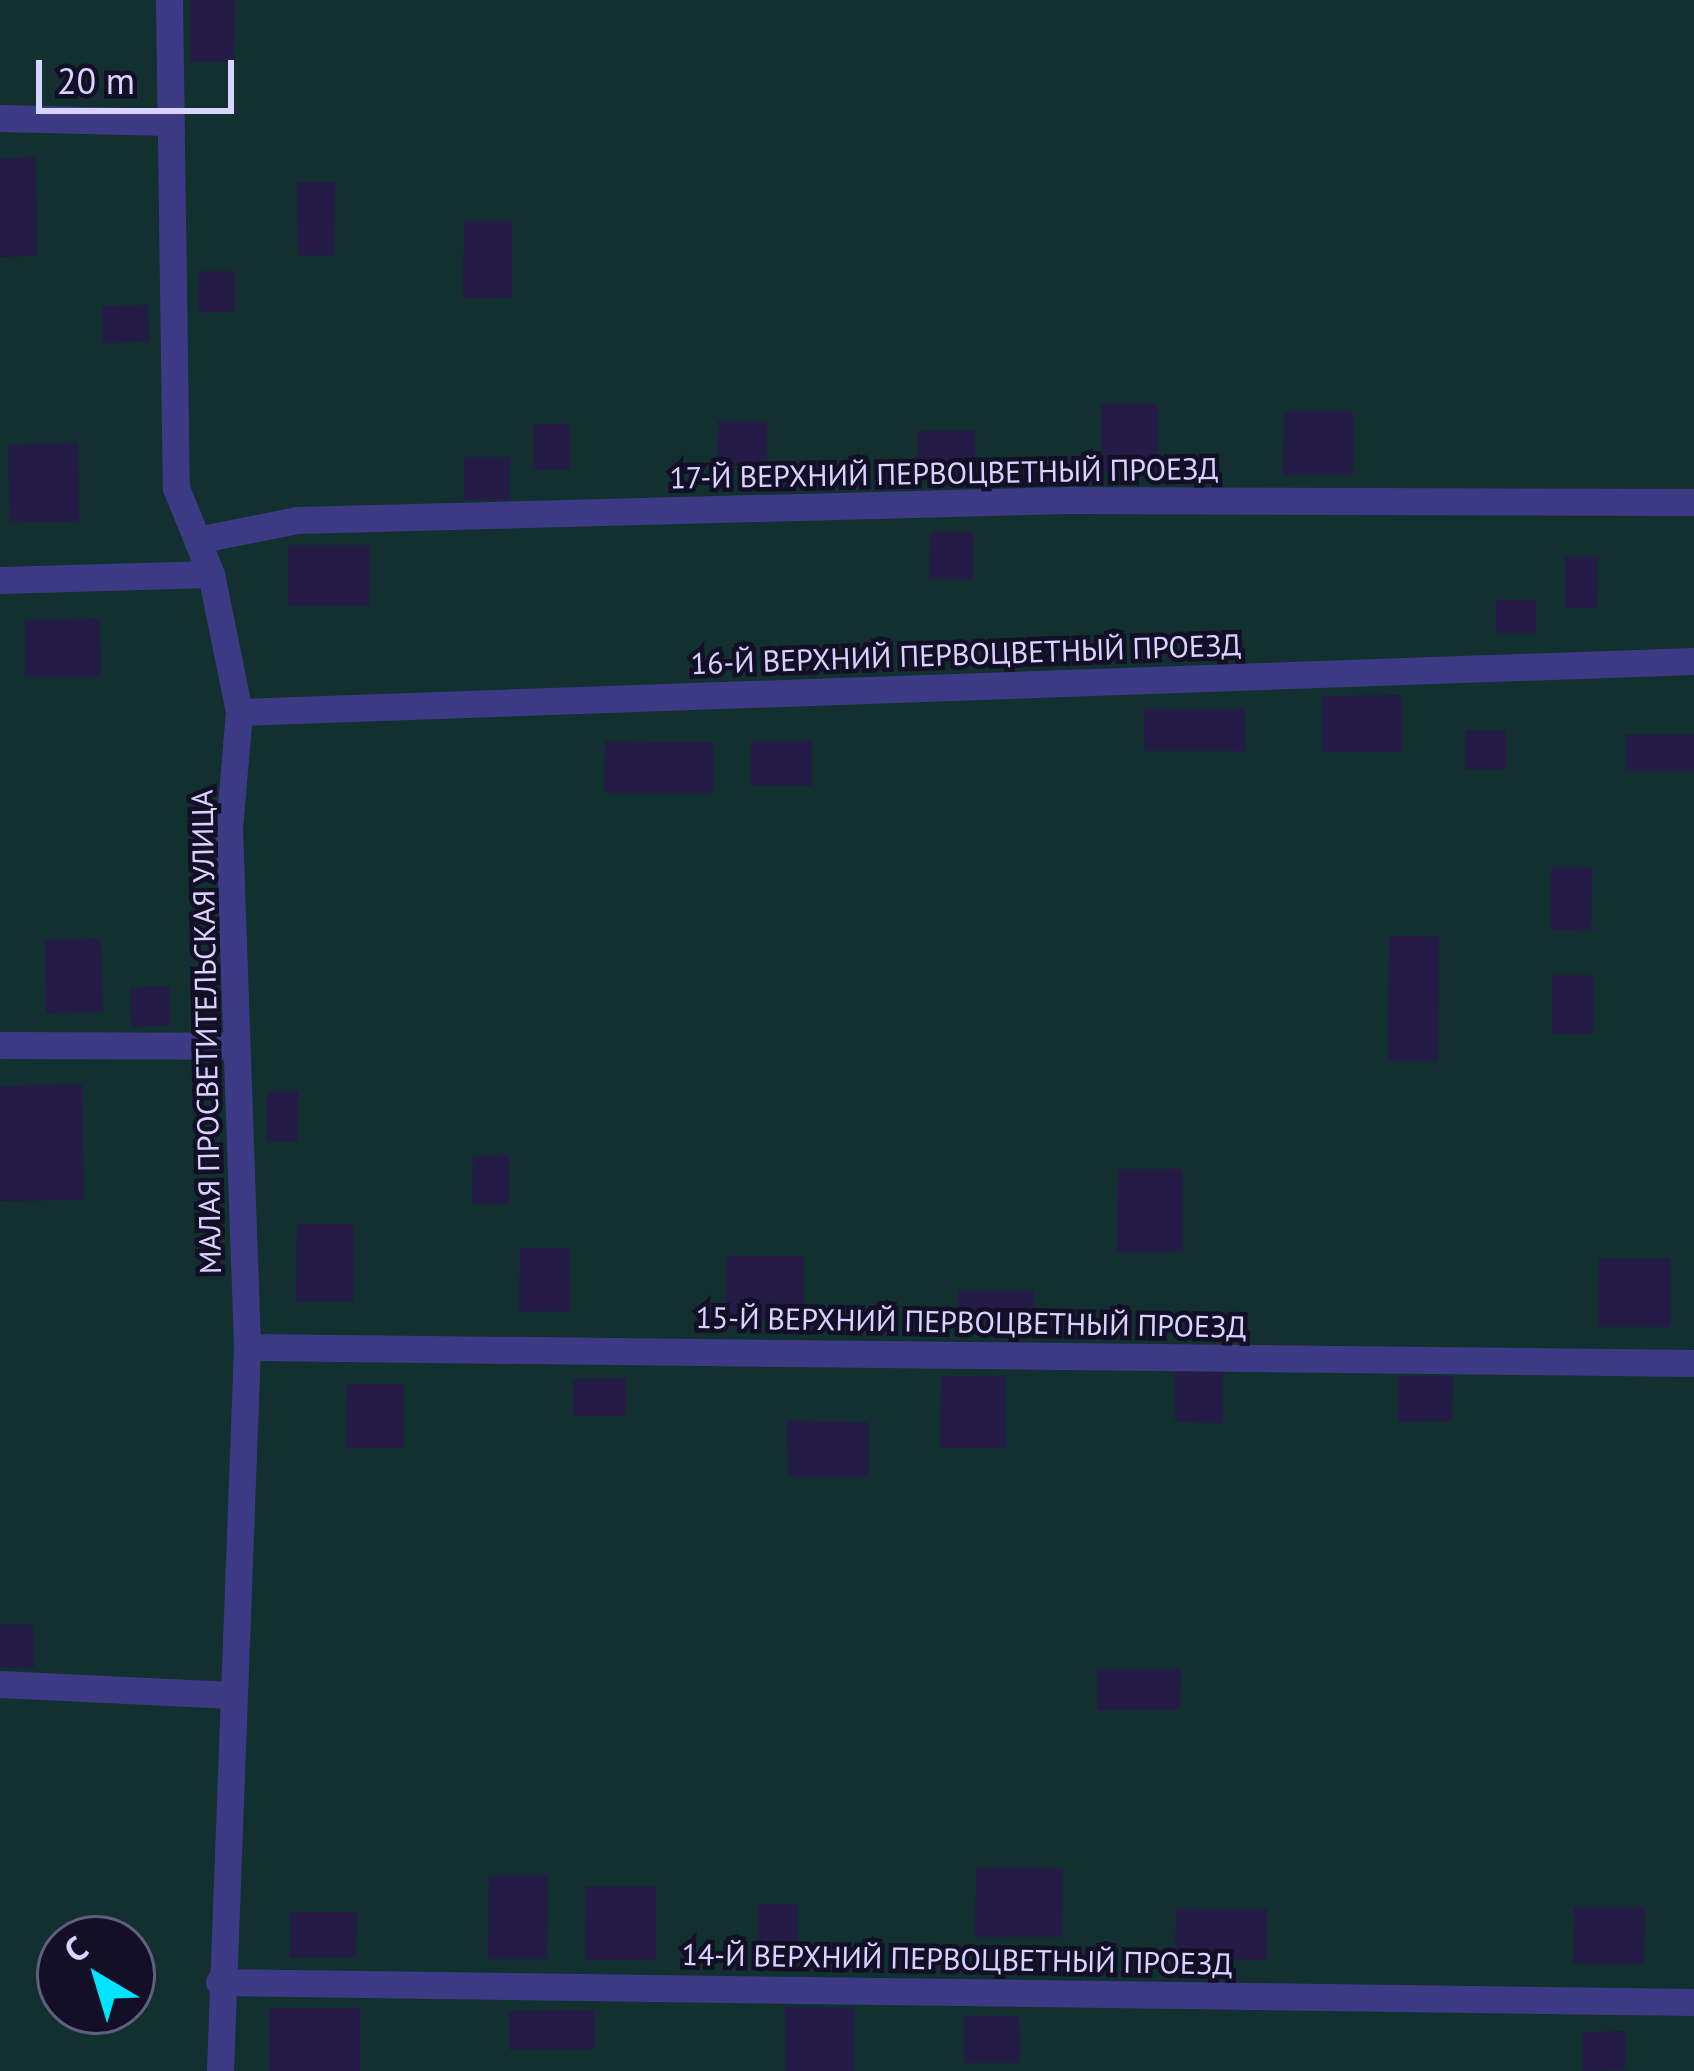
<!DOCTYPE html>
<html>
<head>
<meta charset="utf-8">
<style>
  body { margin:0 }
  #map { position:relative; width:1694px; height:2071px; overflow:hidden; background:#130f26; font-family:"PT Sans",sans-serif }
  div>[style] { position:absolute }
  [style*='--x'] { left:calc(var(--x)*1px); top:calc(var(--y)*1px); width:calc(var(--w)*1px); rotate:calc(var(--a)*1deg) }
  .green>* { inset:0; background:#12302f }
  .building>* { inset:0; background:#241b47 }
  .lane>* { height:27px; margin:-13.5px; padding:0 13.5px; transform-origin:13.5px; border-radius:13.5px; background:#3d3a85 }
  span { translate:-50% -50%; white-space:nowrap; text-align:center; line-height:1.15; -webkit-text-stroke:9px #130f26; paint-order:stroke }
  .street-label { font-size:30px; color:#d9d4ff }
  .north { position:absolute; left:36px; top:1915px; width:120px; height:120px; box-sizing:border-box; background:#130f26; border:3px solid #625e7d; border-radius:50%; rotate:322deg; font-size:33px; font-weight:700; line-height:48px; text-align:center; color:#d9d4ff }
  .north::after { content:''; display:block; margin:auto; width:42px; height:54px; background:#00e5ff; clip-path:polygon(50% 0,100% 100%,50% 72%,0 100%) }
  .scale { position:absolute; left:36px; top:60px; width:198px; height:54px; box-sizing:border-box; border:6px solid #d9d4ff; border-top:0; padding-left:15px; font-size:36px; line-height:42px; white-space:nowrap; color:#d9d4ff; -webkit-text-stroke:9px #130f26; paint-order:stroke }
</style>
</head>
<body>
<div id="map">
  <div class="green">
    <div style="clip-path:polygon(evenodd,0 0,1694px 0,1694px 2071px,0 2071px,0 0,60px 1939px,132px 1939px,132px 2011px,60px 2011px,60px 1939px)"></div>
  </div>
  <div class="building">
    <div style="clip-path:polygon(190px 0,235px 0,234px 62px,190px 62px)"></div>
    <div style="clip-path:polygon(36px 157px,37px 256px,0 257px,0 158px)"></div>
    <div style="clip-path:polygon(297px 182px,335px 182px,334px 256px,298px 255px)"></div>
    <div style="clip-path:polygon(464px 221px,512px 221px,512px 297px,463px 298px)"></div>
    <div style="clip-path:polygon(199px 271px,235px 271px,235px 312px,198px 312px)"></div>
    <div style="clip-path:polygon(148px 305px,149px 342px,103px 343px,102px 306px)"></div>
    <div style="clip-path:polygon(1101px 404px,1158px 404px,1158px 472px,1101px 472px)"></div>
    <div style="clip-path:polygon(1284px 411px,1353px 411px,1353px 475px,1283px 475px)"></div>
    <div style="clip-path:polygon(718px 421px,767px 421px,767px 466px,717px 466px)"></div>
    <div style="clip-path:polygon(533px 424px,570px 424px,570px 470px,533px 470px)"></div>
    <div style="clip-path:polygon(975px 430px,975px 480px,917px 480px,917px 431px)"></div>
    <div style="clip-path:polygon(78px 443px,79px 521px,10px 523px,8px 445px)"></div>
    <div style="clip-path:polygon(464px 457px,510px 457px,510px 500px,464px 500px)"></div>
    <div style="clip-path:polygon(1066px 461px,1091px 461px,1090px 484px,1065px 485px)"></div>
    <div style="clip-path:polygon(930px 532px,973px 532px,973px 579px,929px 579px)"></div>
    <div style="clip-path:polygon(288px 545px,370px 545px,369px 606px,288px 606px)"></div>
    <div style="clip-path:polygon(1565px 557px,1598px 557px,1597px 608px,1565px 608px)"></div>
    <div style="clip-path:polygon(1496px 600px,1536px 600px,1536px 633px,1496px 633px)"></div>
    <div style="clip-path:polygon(100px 619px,101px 677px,25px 677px,25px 620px)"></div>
    <div style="clip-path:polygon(1402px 695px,1402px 752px,1322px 752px,1322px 696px)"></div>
    <div style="clip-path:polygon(1144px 709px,1245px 709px,1245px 751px,1144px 751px)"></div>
    <div style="clip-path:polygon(1465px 730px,1506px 730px,1506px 770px,1465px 770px)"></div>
    <div style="clip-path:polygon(1626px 734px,1694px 734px,1694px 771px,1626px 771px)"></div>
    <div style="clip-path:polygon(605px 741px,713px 742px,713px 793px,604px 793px)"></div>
    <div style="clip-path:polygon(751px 741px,812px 741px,812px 786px,751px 786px)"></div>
    <div style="clip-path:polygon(1551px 867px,1592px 867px,1591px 931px,1551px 930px)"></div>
    <div style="clip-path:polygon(1389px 936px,1439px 936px,1438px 1061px,1388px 1061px)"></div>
    <div style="clip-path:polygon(101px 939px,103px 1012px,46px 1013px,45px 940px)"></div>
    <div style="clip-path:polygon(1552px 975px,1593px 975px,1593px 1034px,1552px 1033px)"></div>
    <div style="clip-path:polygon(169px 986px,170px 1026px,131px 1027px,130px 988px)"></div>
    <div style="clip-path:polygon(82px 1084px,84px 1200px,0 1201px,0 1086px)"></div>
    <div style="clip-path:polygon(267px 1091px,298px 1091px,297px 1142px,267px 1142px)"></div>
    <div style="clip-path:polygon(509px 1155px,509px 1204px,472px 1204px,473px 1156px)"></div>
    <div style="clip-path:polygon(1118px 1169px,1183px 1169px,1183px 1252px,1117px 1252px)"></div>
    <div style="clip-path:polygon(297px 1224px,354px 1224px,353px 1302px,296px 1302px)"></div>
    <div style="clip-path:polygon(520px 1248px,569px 1248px,570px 1312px,519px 1311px)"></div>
    <div style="clip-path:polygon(726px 1256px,804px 1256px,804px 1321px,726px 1320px)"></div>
    <div style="clip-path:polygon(1599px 1258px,1671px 1258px,1671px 1327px,1598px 1327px)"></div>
    <div style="clip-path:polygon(958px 1291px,1034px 1291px,1034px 1320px,958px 1320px)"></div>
    <div style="clip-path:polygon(1175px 1367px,1223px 1367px,1223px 1423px,1175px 1422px)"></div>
    <div style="clip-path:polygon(941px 1376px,1006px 1376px,1006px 1448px,940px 1448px)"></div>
    <div style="clip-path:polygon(1398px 1376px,1453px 1376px,1452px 1421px,1398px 1422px)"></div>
    <div style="clip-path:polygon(626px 1378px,626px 1416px,573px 1416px,573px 1379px)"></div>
    <div style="clip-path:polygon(347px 1384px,404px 1384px,404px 1448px,346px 1448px)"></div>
    <div style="clip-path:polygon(787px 1421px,869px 1422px,869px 1477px,788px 1477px)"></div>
    <div style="clip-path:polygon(33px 1624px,34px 1668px,0 1668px,0 1625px)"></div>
    <div style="clip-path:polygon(1097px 1669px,1181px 1669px,1180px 1710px,1097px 1710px)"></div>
    <div style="clip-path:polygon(976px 1868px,1063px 1868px,1062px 1937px,975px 1937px)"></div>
    <div style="clip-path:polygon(489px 1875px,548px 1875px,547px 1959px,488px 1959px)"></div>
    <div style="clip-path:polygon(586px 1886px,656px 1886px,656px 1960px,585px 1960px)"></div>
    <div style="clip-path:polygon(758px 1904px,798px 1904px,798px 1946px,758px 1947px)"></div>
    <div style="clip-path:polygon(1574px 1907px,1645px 1907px,1644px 1964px,1573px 1964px)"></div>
    <div style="clip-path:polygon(1176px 1909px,1267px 1909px,1267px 1960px,1175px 1960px)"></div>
    <div style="clip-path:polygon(290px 1912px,357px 1912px,356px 1958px,290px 1958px)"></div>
    <div style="clip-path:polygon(785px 2007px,854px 2008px,854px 2071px,785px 2071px)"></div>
    <div style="clip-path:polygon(269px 2008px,360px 2008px,360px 2071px,269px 2071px)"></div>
    <div style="clip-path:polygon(595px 2010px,595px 2049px,509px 2050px,509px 2011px)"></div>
    <div style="clip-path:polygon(964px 2016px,1019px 2016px,1020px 2063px,964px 2063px)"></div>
    <div style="clip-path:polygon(1625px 2031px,1625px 2070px,1583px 2071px,1583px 2032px)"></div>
  </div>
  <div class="lane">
    <div style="--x:169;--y:0;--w:488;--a:89.2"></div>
    <div style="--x:176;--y:488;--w:93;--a:67.9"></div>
    <div style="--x:211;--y:574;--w:141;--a:78.5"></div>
    <div style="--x:239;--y:712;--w:116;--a:94.9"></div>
    <div style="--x:229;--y:828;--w:519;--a:88.01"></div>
    <div style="--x:247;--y:1347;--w:725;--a:92.14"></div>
    <div style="--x:0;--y:118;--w:168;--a:1.4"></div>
    <div style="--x:197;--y:540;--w:102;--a:-11.3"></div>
    <div style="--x:297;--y:520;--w:770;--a:-1.49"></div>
    <div style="--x:1067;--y:500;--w:627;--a:0.18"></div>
    <div style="--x:0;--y:580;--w:211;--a:-1.6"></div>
    <div style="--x:239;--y:712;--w:1456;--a:-2.01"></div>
    <div style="--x:0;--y:1045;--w:236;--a:0.2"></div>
    <div style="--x:247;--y:1347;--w:1447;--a:0.63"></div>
    <div style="--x:0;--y:1684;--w:232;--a:2.7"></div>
    <div style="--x:219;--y:1982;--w:1475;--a:0.78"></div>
  </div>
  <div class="street-label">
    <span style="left:944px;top:473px;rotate:-1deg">17-Й ВЕРХНИЙ ПЕРВОЦВЕТНЫЙ ПРОЕЗД</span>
    <span style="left:966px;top:654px;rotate:-2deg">16-Й ВЕРХНИЙ ПЕРВОЦВЕТНЫЙ ПРОЕЗД</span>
    <span style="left:206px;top:1032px;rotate:-91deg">МАЛАЯ ПРОСВЕТИТЕЛЬСКАЯ УЛИЦА</span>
    <span style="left:971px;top:1322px;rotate:1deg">15-Й ВЕРХНИЙ ПЕРВОЦВЕТНЫЙ ПРОЕЗД</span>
    <span style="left:957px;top:1959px;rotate:1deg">14-Й ВЕРХНИЙ ПЕРВОЦВЕТНЫЙ ПРОЕЗД</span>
  </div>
  <div class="north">С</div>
  <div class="scale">20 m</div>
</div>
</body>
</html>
